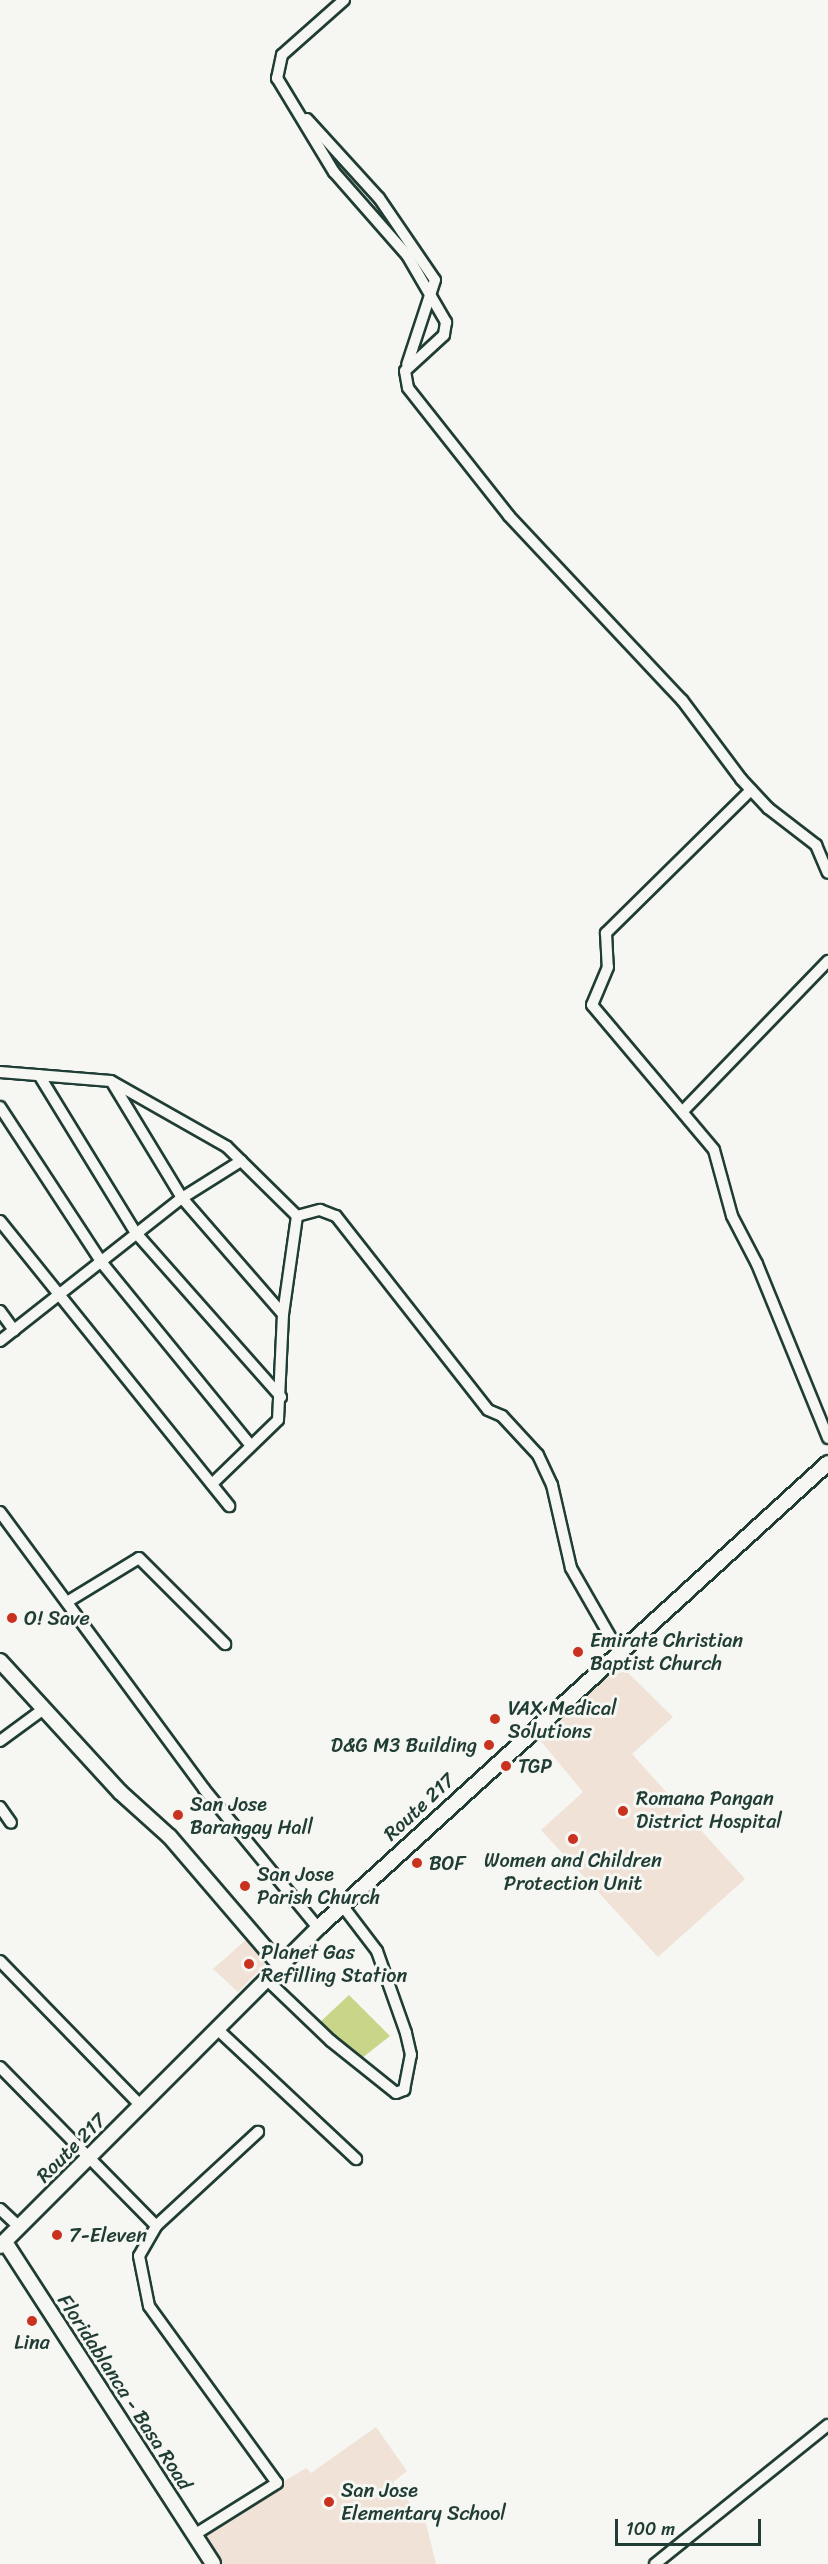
<!DOCTYPE html>
<html>
<head>
<meta charset="utf-8">
<style>
  body { margin:0 }
  #map { position:relative; width:828px; height:2564px; overflow:hidden; background:#f6f6f2; font-family:Sriracha,sans-serif }
  div>[style] { position:absolute }
  [style*='--x'] { left:calc(var(--x)*1px); top:calc(var(--y)*1px); width:calc(var(--w)*1px); rotate:calc(var(--a)*1deg) }
  .built>* { inset:0; background:#f1e2d7 }
  .green>* { inset:0; background:#c9d589 }
  .roads { filter:drop-shadow(2px 0 #1f3d34) drop-shadow(-2px 0 #1f3d34) drop-shadow(0 2px #1f3d34) drop-shadow(0 -2px #1f3d34) }
  .minor>* { height:10px; margin:-5px; padding:0 5px; transform-origin:5px; border-radius:5px; background:#f6f6f2 }
  .major>* { height:14px; margin:-7px; padding:0 7px; transform-origin:7px; border-radius:7px; background:#f6f6f2 }
  .dots>* { width:16px; height:16px; translate:-50% -50%; box-sizing:border-box; border:3px solid #f6f6f2; border-radius:50% }
  span { translate:-50% -50%; white-space:nowrap; text-align:center; line-height:1.15; -webkit-text-stroke:6px #f6f6f2; paint-order:stroke }
  .poi-label { font-size:20px; color:#1f3d34 }
  .left { translate:0 -50%; text-align:left }
  .right { translate:-100% -50%; text-align:right }
  .street-label { font-size:20px; color:#1f3d34 }
  .scale { position:absolute; left:615px; top:2519px; width:146px; height:27px; box-sizing:border-box; border:3px solid #1f3d34; border-top:0; padding-left:8px; font-size:18px; line-height:21px; white-space:nowrap; color:#1f3d34; -webkit-text-stroke:4px #f6f6f2; paint-order:stroke }
</style>
</head>
<body>
<div id="map">
  <div class="built">
    <div style="clip-path:polygon(619px 1664px,673px 1717px,632px 1754px,745px 1879px,658px 1957px,541px 1830px,583px 1792px,539px 1739px)"></div>
    <div style="clip-path:polygon(248px 1938px,268px 1961px,238px 1992px,213px 1969px)"></div>
    <div style="clip-path:polygon(376px 2427px,407px 2471px,393px 2482px,426px 2523px,436px 2564px,220px 2564px,200px 2532px,306px 2468px,311px 2473px)"></div>
  </div>
  <div class="green">
    <div style="clip-path:polygon(349px 1995px,390px 2036px,362px 2058px,318px 2024px)"></div>
  </div>
  <div class="roads">
    <div class="minor">
      <div style="--x:344;--y:0;--w:83;--a:138.4"></div>
      <div style="--x:282;--y:55;--w:24;--a:102"></div>
      <div style="--x:277;--y:78;--w:110;--a:58.8"></div>
      <div style="--x:334;--y:172;--w:111;--a:48.7"></div>
      <div style="--x:407;--y:255;--w:78;--a:59.8"></div>
      <div style="--x:446;--y:322;--w:13;--a:99"></div>
      <div style="--x:444;--y:335;--w:53;--a:137.3"></div>
      <div style="--x:405;--y:371;--w:17;--a:80"></div>
      <div style="--x:408;--y:388;--w:163;--a:51.7"></div>
      <div style="--x:509;--y:516;--w:253;--a:46.8"></div>
      <div style="--x:682;--y:700;--w:99;--a:53.2"></div>
      <div style="--x:741;--y:779;--w:40;--a:47"></div>
      <div style="--x:768;--y:808;--w:61;--a:37.6"></div>
      <div style="--x:816;--y:845;--w:30;--a:67"></div>
      <div style="--x:307;--y:119;--w:107;--a:47.7"></div>
      <div style="--x:379;--y:198;--w:99;--a:55.7"></div>
      <div style="--x:435;--y:280;--w:89;--a:108.2"></div>
      <div style="--x:751;--y:790;--w:204;--a:135.4"></div>
      <div style="--x:606;--y:933;--w:34;--a:87"></div>
      <div style="--x:608;--y:967;--w:41;--a:112.8"></div>
      <div style="--x:592;--y:1005;--w:189;--a:49.9"></div>
      <div style="--x:714;--y:1150;--w:68;--a:74.7"></div>
      <div style="--x:732;--y:1216;--w:54;--a:62.5"></div>
      <div style="--x:757;--y:1264;--w:188;--a:67.8"></div>
      <div style="--x:0;--y:1072;--w:111;--a:4.6"></div>
      <div style="--x:111;--y:1081;--w:133;--a:29.6"></div>
      <div style="--x:227;--y:1147;--w:98;--a:44.6"></div>
      <div style="--x:297;--y:1216;--w:99;--a:98.1"></div>
      <div style="--x:283;--y:1314;--w:106;--a:92.7"></div>
      <div style="--x:278;--y:1420;--w:92;--a:135.9"></div>
      <div style="--x:39;--y:1075;--w:185;--a:58.5"></div>
      <div style="--x:136;--y:1233;--w:219;--a:48.5"></div>
      <div style="--x:113;--y:1084;--w:133;--a:58.8"></div>
      <div style="--x:182;--y:1198;--w:154;--a:49"></div>
      <div style="--x:0;--y:1107;--w:186;--a:56.8"></div>
      <div style="--x:102;--y:1263;--w:232;--a:50.8"></div>
      <div style="--x:683;--y:1111;--w:209;--a:-46"></div>
      <div style="--x:297;--y:1216;--w:24;--a:-15"></div>
      <div style="--x:320;--y:1210;--w:17;--a:21"></div>
      <div style="--x:336;--y:1216;--w:246;--a:51.9"></div>
      <div style="--x:488;--y:1410;--w:15;--a:23"></div>
      <div style="--x:502;--y:1416;--w:53;--a:47.3"></div>
      <div style="--x:538;--y:1455;--w:33;--a:65"></div>
      <div style="--x:552;--y:1485;--w:85;--a:77.1"></div>
      <div style="--x:571;--y:1568;--w:97;--a:60.3"></div>
      <div style="--x:0;--y:1221;--w:366;--a:51.2"></div>
      <div style="--x:0;--y:1311;--w:24;--a:54"></div>
      <div style="--x:0;--y:1341;--w:231;--a:-38.2"></div>
      <div style="--x:182;--y:1198;--w:70;--a:-32.1"></div>
      <div style="--x:0;--y:1512;--w:344;--a:53.6"></div>
      <div style="--x:204;--y:1789;--w:180;--a:50.6"></div>
      <div style="--x:67;--y:1602;--w:84;--a:-31.4"></div>
      <div style="--x:139;--y:1558;--w:122;--a:45"></div>
      <div style="--x:0;--y:1741;--w:56;--a:-36.3"></div>
      <div style="--x:0;--y:1807;--w:19;--a:55"></div>
      <div style="--x:0;--y:1961;--w:201;--a:45.8"></div>
      <div style="--x:265;--y:1978;--w:91;--a:43.7"></div>
      <div style="--x:331;--y:2041;--w:83;--a:38.7"></div>
      <div style="--x:396;--y:2093;--w:9;--a:-21"></div>
      <div style="--x:404;--y:2090;--w:36;--a:-79"></div>
      <div style="--x:411;--y:2055;--w:23;--a:-103"></div>
      <div style="--x:406;--y:2033;--w:87;--a:-109.5"></div>
      <div style="--x:377;--y:1951;--w:58;--a:-127.3"></div>
      <div style="--x:216;--y:2028;--w:192;--a:43.1"></div>
      <div style="--x:0;--y:2067;--w:223;--a:45.5"></div>
      <div style="--x:0;--y:2209;--w:26;--a:43"></div>
      <div style="--x:194;--y:2535;--w:98;--a:-32.1"></div>
      <div style="--x:277;--y:2483;--w:218;--a:-125.9"></div>
      <div style="--x:149;--y:2306;--w:51;--a:-101.3"></div>
      <div style="--x:139;--y:2256;--w:34;--a:-60"></div>
      <div style="--x:156;--y:2226;--w:139;--a:-42.7"></div>
      <div style="--x:655;--y:2564;--w:222;--a:-38.8"></div>
    </div>
    <div class="major">
      <div style="--x:0;--y:1661;--w:178;--a:47.5"></div>
      <div style="--x:120;--y:1792;--w:67;--a:42"></div>
      <div style="--x:170;--y:1837;--w:167;--a:49.4"></div>
      <div style="--x:5;--y:2242;--w:383;--a:57.1"></div>
      <div style="--x:0;--y:2246;--w:450;--a:-45"></div>
      <div style="--x:318;--y:1928;--w:690;--a:-42.36"></div>
    </div>
  </div>
  <div class="dots">
    <div style="left:12px;top:1618px;background:#c8321e"></div>
    <div style="left:578px;top:1652px;background:#c8321e"></div>
    <div style="left:495px;top:1719px;background:#c8321e"></div>
    <div style="left:489px;top:1745px;background:#c8321e"></div>
    <div style="left:506px;top:1766px;background:#c8321e"></div>
    <div style="left:623px;top:1811px;background:#c8321e"></div>
    <div style="left:178px;top:1815px;background:#c8321e"></div>
    <div style="left:573px;top:1839px;background:#c8321e"></div>
    <div style="left:417px;top:1863px;background:#c8321e"></div>
    <div style="left:245px;top:1886px;background:#c8321e"></div>
    <div style="left:249px;top:1964px;background:#c8321e"></div>
    <div style="left:57px;top:2235px;background:#c8321e"></div>
    <div style="left:32px;top:2321px;background:#c8321e"></div>
    <div style="left:329px;top:2502px;background:#c8321e"></div>
  </div>
  <div class="poi-label">
    <span class="left" style="left:24px;top:1618px">O! Save</span>
    <span class="left" style="left:590px;top:1652px">Emirate Christian<br>Baptist Church</span>
    <span class="left" style="left:508px;top:1720px">VAX Medical<br>Solutions</span>
    <span class="right" style="left:477px;top:1745px">D&amp;G M3 Building</span>
    <span class="left" style="left:518px;top:1766px">TGP</span>
    <span class="left" style="left:636px;top:1810px">Romana Pangan<br>District Hospital</span>
    <span class="left" style="left:190px;top:1816px">San Jose<br>Barangay Hall</span>
    <span style="left:573px;top:1872px">Women and Children<br>Protection Unit</span>
    <span class="left" style="left:429px;top:1863px">BOF</span>
    <span class="left" style="left:257px;top:1886px">San Jose<br>Parish Church</span>
    <span class="left" style="left:261px;top:1964px">Planet Gas<br>Refilling Station</span>
    <span class="left" style="left:69px;top:2235px">7-Eleven</span>
    <span style="left:32px;top:2342px">Lina</span>
    <span class="left" style="left:341px;top:2502px">San Jose<br>Elementary School</span>
  </div>
  <div class="street-label">
    <span style="left:419px;top:1807px;rotate:-43deg">Route 217</span>
    <span style="left:71px;top:2148px;rotate:-45deg">Route 217</span>
    <span style="left:125px;top:2392px;rotate:57deg">Floridablanca - Basa Road</span>
  </div>
  <div class="scale">100 m</div>
</div>
</body>
</html>
